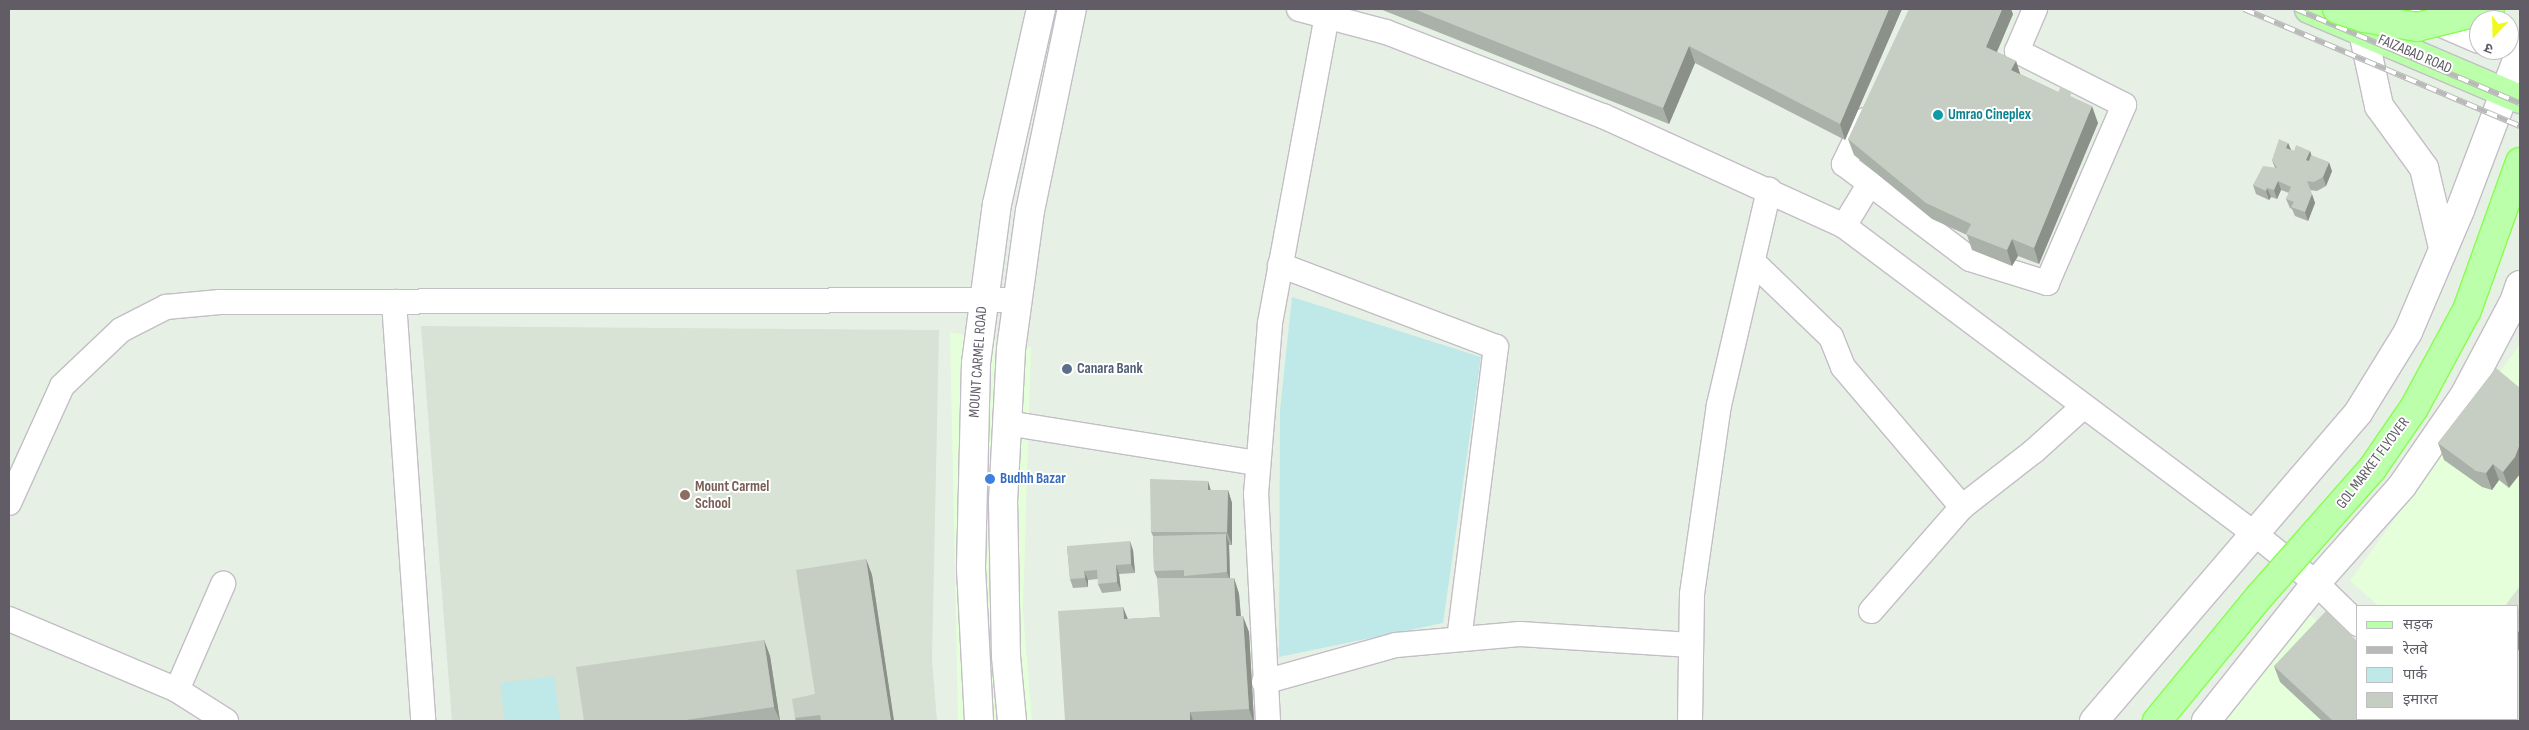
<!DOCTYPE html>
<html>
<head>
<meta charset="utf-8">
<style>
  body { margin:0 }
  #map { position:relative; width:2529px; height:730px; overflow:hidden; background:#e7f0e4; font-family:"Sofia Sans Condensed","Noto Sans Devanagari",sans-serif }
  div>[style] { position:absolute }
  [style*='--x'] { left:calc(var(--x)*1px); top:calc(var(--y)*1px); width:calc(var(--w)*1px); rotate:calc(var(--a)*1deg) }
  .commercial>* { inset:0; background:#e4ffda }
  .education>* { inset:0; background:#d8e2d5 }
  .green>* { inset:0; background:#bee9e8 }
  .roads { filter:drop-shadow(1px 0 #c3bec6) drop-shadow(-1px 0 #c3bec6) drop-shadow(0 1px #c3bec6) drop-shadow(0 -1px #c3bec6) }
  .minor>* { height:24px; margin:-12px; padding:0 12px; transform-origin:12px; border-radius:12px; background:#fff }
  .tertiary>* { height:28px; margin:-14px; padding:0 14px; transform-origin:14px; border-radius:14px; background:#fff }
  .primary>* { height:28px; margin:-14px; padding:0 14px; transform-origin:14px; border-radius:14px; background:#bfa }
  .rail>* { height:5.5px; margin-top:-2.75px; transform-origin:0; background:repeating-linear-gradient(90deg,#fff 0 11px,#bab9ba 0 22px); box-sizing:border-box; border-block:1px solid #bab9ba }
  .bridges { filter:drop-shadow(1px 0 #87fe4f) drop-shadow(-1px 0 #87fe4f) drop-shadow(0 1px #87fe4f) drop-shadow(0 -1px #87fe4f) }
  .primary-bridge>* { height:28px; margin:-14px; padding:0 14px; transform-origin:14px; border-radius:14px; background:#bfa }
  .wall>* { inset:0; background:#aab1a8 }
  .shaded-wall>* { inset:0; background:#8b9088 }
  .building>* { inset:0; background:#c6cec3 }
  .dots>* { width:14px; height:14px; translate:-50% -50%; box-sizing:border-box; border:2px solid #fff; border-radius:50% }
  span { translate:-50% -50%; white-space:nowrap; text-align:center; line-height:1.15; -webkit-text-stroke:4px #fff; paint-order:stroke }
  .street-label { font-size:15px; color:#615c66 }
  .culture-label { font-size:15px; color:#0d838f; font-weight:700 }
  .left { translate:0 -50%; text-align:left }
  .service-label { font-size:15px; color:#4e5e75; font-weight:700 }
  .shop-label { font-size:15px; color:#366cbe; font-weight:700 }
  .education-label { font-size:15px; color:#785e54; font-weight:700 }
  .frame { position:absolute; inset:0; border:10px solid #615c66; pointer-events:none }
  .legend { position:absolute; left:2356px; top:605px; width:162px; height:115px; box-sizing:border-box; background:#fff; border:1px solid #c0bec2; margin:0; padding:6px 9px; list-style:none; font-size:15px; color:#615c66 }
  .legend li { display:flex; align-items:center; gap:10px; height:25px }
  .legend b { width:25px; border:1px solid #c0bec2 }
  .north { position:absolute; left:2469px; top:10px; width:50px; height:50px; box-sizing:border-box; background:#fff; border:1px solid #c0bec2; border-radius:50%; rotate:201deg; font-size:14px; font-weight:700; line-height:20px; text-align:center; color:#615c66 }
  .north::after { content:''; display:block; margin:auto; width:18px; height:22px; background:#f1f821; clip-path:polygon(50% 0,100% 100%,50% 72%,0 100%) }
</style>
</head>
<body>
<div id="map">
  <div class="commercial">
    <div style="clip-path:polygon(950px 332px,1031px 347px,1023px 611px,1032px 721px,958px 721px)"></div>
    <div style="clip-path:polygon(2520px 344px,2520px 586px,2505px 606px,2379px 606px,2350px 581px)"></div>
    <div style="clip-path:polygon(2310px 615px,2358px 658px,2358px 719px,2428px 721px,2221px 721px)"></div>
  </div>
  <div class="education">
    <div style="clip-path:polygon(421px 326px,939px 330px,932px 660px,937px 721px,452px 721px)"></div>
    <div style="clip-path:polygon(2520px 586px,2520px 721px,2508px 721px,2506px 719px,2518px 719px,2518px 606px,2505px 606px)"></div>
  </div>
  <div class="green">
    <div style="clip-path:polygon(1292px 297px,1481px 357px,1443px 623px,1279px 657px,1280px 410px)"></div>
    <div style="clip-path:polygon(554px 676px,560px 721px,505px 721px,500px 683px)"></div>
  </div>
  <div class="roads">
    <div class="minor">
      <div style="--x:1299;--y:9;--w:90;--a:14.8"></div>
      <div style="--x:1386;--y:32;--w:233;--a:21.2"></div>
      <div style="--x:1603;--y:116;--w:265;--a:24.5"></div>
      <div style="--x:1844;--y:226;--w:514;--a:36.85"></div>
      <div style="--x:2255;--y:534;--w:78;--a:38.8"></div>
      <div style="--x:2316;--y:583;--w:59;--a:44.3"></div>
      <div style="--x:1865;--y:120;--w:49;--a:115.5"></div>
      <div style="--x:1844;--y:164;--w:158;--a:37"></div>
      <div style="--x:1970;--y:259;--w:81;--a:17.3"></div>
      <div style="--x:2047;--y:283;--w:194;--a:-66.6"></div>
      <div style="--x:2124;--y:105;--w:120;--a:-153.2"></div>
      <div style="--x:2017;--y:51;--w:46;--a:-66.8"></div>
      <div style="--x:1844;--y:226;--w:50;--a:-58.8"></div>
      <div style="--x:1753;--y:262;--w:108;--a:43.9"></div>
      <div style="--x:1831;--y:337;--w:32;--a:68"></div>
      <div style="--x:1843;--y:367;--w:184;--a:49.6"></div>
      <div style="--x:1280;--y:265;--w:231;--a:20.8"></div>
      <div style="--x:1496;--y:347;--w:294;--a:97.2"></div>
      <div style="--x:394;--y:302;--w:420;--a:86"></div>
      <div style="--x:1007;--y:423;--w:254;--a:9.1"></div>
      <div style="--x:9;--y:503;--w:128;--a:-65.6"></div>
      <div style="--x:62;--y:386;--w:81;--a:-43.5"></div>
      <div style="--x:121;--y:330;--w:51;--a:-27.1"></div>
      <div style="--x:166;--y:307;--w:54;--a:-5.3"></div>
      <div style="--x:220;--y:302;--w:798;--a:-0.14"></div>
      <div style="--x:1871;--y:611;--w:138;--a:-48.8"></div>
      <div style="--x:1962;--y:507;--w:91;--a:-37.9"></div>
      <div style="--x:2034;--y:451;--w:67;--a:-42"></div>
      <div style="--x:9;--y:619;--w:182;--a:22.9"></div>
      <div style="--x:177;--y:690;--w:58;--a:32.3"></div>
      <div style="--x:1264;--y:682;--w:137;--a:-15.7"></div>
      <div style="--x:1396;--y:645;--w:124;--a:-5.1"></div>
      <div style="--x:1520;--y:634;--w:171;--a:3.7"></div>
      <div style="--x:177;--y:690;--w:116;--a:-66.5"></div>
      <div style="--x:2454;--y:719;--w:4;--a:34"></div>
      <div style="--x:1268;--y:721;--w:227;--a:-93"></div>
      <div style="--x:1256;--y:494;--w:172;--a:-85.3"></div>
      <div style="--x:1270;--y:323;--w:312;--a:-79.5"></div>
      <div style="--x:1690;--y:721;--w:127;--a:-89.1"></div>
      <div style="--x:1692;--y:594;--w:191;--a:-81.9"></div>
      <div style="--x:1719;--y:405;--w:221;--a:-76.9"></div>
    </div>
    <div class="tertiary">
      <div style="--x:2409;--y:9;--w:76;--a:23.2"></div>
      <div style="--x:2363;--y:32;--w:76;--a:77.8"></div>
      <div style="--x:2379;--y:106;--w:77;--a:54"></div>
      <div style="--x:2424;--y:168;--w:82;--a:76.6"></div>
      <div style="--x:979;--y:721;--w:154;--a:-93"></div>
      <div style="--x:971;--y:567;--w:204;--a:-88.6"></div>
      <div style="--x:976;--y:363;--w:160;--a:-82.5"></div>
      <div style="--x:997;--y:204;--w:200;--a:-77.3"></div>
      <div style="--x:1012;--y:721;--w:65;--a:-95.3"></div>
      <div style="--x:1006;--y:656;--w:154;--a:-91.1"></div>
      <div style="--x:1003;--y:502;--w:153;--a:-87"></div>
      <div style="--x:1011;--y:349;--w:139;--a:-82.2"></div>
      <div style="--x:1030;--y:211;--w:206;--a:-78.3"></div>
      <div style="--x:2094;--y:721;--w:406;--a:-49.4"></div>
      <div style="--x:2358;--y:413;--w:95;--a:-58.3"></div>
      <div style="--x:2408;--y:332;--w:133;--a:-66.9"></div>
      <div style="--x:2460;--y:210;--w:169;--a:-69.2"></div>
      <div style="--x:2206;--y:721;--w:176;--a:-51.4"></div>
      <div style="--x:2316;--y:583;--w:130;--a:-48.4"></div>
      <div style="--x:2402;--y:486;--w:109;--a:-55.4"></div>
      <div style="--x:2464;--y:396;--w:106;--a:-62"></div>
      <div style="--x:2514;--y:302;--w:18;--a:-71"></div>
    </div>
    <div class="primary">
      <div style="--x:2309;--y:9;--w:229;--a:23.1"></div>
    </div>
  </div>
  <div class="rail">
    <div style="--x:2244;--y:9;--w:300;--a:23"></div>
    <div style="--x:2296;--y:9;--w:243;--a:22.8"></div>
  </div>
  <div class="bridges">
    <div class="primary-bridge">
      <div style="--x:2337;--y:9;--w:28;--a:18"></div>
      <div style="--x:2364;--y:18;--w:54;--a:9.6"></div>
      <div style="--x:2417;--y:27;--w:75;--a:-13.9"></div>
      <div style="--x:2157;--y:721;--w:161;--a:-50.6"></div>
      <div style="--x:2259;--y:597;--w:171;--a:-48.6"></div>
      <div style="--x:2372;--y:469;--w:74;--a:-55.5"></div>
      <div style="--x:2414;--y:408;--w:111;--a:-61.6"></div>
      <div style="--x:2467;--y:310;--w:157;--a:-70.3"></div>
    </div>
  </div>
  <div class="wall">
    <div style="clip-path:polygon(1380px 9px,1902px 9px,1845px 140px,1695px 63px,1669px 124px)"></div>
    <div style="clip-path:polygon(2013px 14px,1997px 52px,2016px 61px,2020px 74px,2058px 92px,2074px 98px,2098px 123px,2039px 264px,2018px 256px,2012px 266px,1972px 250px,1967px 235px,1932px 219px,1854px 155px,1848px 139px)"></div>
    <div style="clip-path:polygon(2288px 143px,2291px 150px,2294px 151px,2310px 151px,2311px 155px,2332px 171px,2326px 186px,2317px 191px,2310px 190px,2315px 203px,2308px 221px,2295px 216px,2292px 209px,2290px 208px,2286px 199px,2289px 193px,2281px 190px,2277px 199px,2271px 197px,2269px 200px,2256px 194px,2253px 185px,2275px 168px,2272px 160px)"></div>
    <div style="clip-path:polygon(2496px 368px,2509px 488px,2499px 480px,2492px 490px,2482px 487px,2444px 460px,2438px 443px)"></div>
    <div style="clip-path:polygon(1211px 490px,1228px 490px,1232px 503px,1232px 545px,1229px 545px,1230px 578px,1234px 578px,1239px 594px,1241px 616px,1249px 632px,1254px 721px,1065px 721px,1123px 607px,1128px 619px,1160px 617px,1158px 580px,1154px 571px,1153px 536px,1151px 532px)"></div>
    <div style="clip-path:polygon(1067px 546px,1133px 550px,1135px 573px,1119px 574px,1121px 591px,1102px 593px,1098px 584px,1098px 579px,1088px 580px,1088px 587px,1073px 588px,1070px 579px)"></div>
    <div style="clip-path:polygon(866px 559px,872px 575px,894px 721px,796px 721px,795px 718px,815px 694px)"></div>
    <div style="clip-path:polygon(764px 640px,770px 656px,780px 721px,584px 721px)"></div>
    <div style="clip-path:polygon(2274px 666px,2438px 721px,2322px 721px,2280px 682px)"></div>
  </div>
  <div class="shaded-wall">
    <div style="clip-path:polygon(1889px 9px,1902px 9px,1845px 140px,1840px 124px)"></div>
    <div style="clip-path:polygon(2002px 9px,2011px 9px,2013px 14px,1992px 63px,1986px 47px)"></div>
    <div style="clip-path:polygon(1689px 46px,1695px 63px,1669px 124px,1663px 108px)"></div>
    <div style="clip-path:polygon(2016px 61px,2021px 77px,2011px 70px)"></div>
    <div style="clip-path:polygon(2092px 106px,2098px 123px,2039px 264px,2034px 248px)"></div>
    <div style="clip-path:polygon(2288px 143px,2292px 152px,2286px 148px)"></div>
    <div style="clip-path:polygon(2310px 151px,2313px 160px,2309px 168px,2306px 160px)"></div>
    <div style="clip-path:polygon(2329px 162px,2332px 171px,2326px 186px,2323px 177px)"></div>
    <div style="clip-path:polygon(2278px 181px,2281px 190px,2277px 199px,2274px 190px)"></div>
    <div style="clip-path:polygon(2267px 188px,2271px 197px,2269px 200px,2266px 191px)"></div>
    <div style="clip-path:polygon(2312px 194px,2315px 203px,2308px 221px,2305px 212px)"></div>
    <div style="clip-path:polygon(2012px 239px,2018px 256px,2012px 266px,2007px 250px)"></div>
    <div style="clip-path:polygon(2520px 444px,2520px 474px,2509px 488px,2503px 472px)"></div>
    <div style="clip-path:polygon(2493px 464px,2499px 480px,2492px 490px,2486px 473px)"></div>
    <div style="clip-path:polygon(1208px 481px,1212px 494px,1208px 490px)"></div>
    <div style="clip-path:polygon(1228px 490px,1232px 503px,1232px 545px,1227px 532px)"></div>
    <div style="clip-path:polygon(1226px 534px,1229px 543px,1230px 581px,1227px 572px)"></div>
    <div style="clip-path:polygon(1130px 541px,1133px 550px,1135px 573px,1131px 564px)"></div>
    <div style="clip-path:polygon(866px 559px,872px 575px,894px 721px,891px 721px)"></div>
    <div style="clip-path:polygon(1116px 565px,1119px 574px,1121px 591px,1117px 582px)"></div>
    <div style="clip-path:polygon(1084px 571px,1088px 580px,1088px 587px,1085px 578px)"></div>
    <div style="clip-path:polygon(1234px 578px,1239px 594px,1242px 633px,1236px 616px)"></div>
    <div style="clip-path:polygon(1123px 607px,1129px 623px,1124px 619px)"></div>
    <div style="clip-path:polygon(1243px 616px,1249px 632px,1254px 721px,1253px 721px,1249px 709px)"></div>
    <div style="clip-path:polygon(2520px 629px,2520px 647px,2518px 651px,2518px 632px)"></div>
    <div style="clip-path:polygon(764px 640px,770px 656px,780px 721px,774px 707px)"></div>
    <div style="clip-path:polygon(1190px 712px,1193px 721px,1190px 721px)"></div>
    <div style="clip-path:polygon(2432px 719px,2437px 719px,2438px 721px,2430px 721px)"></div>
  </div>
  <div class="building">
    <div style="clip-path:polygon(1414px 9px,1889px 9px,1840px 124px,1689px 46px,1663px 108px)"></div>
    <div style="clip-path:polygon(1909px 9px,2002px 9px,1986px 47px,2016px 61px,2011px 70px,2058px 92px,2061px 87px,2072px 92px,2070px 96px,2092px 106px,2034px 248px,2012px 239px,2007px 250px,1966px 234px,1971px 224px,1926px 203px,1848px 139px)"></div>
    <div style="clip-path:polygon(2279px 139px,2288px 143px,2286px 148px,2294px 151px,2296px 145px,2310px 151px,2306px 160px,2309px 161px,2311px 155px,2329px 162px,2323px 177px,2314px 182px,2307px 181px,2312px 194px,2305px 212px,2291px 207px,2294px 202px,2286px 199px,2291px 187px,2278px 181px,2274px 190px,2267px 188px,2266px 191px,2253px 185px,2263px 166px,2277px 168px,2272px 160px)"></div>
    <div style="clip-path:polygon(2496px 368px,2520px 388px,2520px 444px,2515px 457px,2503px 472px,2493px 464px,2486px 473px,2476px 471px,2438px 443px)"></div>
    <div style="clip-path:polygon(1150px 479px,1208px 481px,1208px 490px,1228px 490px,1227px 532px,1151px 532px)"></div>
    <div style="clip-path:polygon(1226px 534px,1227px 572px,1184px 576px,1184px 570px,1154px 571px,1153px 536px)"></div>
    <div style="clip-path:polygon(1130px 541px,1131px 564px,1116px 565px,1117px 582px,1098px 584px,1097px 570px,1084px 571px,1085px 578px,1070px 579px,1067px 546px)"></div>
    <div style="clip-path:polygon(866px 559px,891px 721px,821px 721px,820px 715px,795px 718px,792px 699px,815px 694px,796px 570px)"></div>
    <div style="clip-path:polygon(1157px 578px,1234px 578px,1236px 616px,1243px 616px,1249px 709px,1190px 712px,1190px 721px,1065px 721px,1058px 611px,1123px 607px,1124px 619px,1160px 617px)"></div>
    <div style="clip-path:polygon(2520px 607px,2520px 629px,2518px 632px,2518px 610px)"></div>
    <div style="clip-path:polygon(2326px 611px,2358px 642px,2358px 719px,2432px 719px,2430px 721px,2333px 721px,2274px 666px)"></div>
    <div style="clip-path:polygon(764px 640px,774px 707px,679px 721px,584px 721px,576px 667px)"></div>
  </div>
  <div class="dots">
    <div style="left:1938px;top:115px;background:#0f9aa8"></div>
    <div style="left:1067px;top:369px;background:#5c6f8a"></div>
    <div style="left:990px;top:479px;background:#3f7fe0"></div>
    <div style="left:685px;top:495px;background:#8d6e63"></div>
  </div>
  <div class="street-label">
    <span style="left:2415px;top:54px;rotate:23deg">FAIZABAD ROAD</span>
    <span style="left:978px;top:362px;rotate:-86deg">MOUNT CARMEL ROAD</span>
    <span style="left:2373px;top:463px;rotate:-53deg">GOL MARKET FLYOVER</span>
  </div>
  <div class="culture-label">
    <span class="left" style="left:1948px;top:115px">Umrao Cineplex</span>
  </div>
  <div class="service-label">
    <span class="left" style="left:1077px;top:369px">Canara Bank</span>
  </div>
  <div class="shop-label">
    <span class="left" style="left:1000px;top:479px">Budhh Bazar</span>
  </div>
  <div class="education-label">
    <span class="left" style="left:695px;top:495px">Mount Carmel<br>School</span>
  </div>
  <div class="frame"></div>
  <ul class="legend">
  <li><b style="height:6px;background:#bfa"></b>सड़क</li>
  <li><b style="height:6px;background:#bab9ba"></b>रेलवे</li>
  <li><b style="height:14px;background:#bee9e8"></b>पार्क</li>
  <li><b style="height:14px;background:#c6cec3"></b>इमारत</li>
  </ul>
  <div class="north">उ</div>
</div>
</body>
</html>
